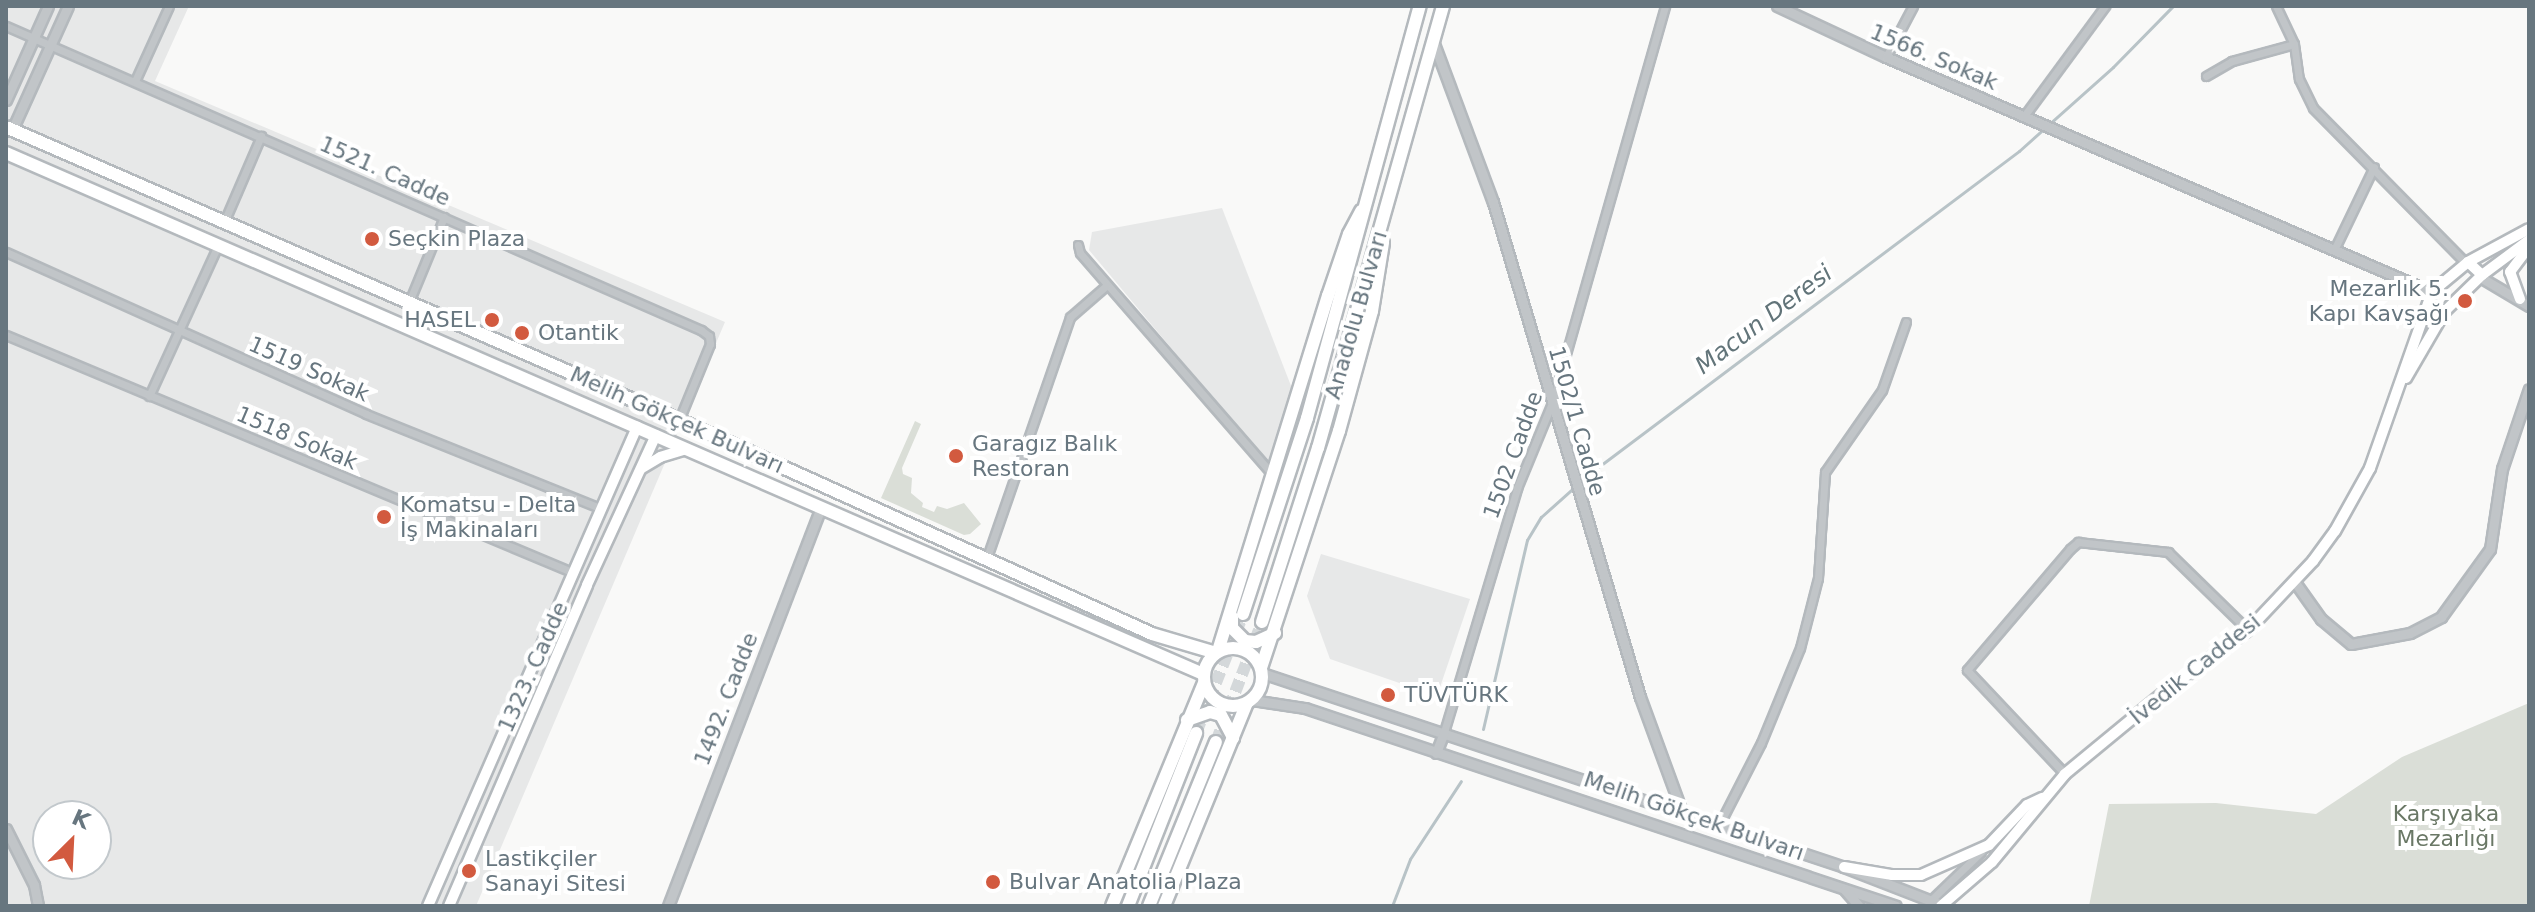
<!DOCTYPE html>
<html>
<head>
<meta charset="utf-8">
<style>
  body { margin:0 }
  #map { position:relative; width:2535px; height:912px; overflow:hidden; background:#f9f9f8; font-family:"DejaVu Sans",sans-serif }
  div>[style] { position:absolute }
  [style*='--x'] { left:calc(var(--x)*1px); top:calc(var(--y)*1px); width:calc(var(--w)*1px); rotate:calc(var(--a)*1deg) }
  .built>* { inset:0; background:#e7e8e8 }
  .green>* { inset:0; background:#daded7 }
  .stream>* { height:3px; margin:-1.5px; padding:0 1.5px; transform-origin:1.5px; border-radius:1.5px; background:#b8c3c7 }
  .primary-tunnel>* { height:12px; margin-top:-6px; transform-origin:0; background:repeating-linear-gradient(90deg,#d4d8da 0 12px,transparent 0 18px) }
  .roads { filter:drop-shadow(2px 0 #b4b9bd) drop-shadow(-2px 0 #b4b9bd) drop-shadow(0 2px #b4b9bd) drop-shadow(0 -2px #b4b9bd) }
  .minor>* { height:7px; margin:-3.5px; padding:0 3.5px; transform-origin:3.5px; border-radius:3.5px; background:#c1c5c8 }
  .tertiary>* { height:9px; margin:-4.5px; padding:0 4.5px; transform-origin:4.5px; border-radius:4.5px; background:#c1c5c8 }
  .secondary>* { height:10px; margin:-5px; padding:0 5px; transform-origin:5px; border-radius:5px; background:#fff }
  .primary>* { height:12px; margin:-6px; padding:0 6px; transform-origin:6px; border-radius:6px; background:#fff }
  .primary>.ring { margin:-6px; padding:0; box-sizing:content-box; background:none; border:12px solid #fff; border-radius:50% }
  .dots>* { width:22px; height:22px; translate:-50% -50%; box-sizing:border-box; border:4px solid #fff; border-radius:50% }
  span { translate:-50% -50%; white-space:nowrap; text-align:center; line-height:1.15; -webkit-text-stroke:8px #fff; paint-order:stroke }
  .street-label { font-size:22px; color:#67767f }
  .poi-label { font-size:22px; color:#67767f }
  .left { translate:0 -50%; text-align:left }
  .right { translate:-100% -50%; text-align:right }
  .park-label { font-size:22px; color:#6a7866 }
  .water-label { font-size:24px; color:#627479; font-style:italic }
  .frame { position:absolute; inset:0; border:8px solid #67767f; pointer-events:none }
  .north { position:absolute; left:32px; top:800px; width:80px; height:80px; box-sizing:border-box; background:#fff; border:2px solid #c2c8cc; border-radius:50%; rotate:24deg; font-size:22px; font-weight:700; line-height:32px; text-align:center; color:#67767f }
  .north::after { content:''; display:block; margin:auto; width:28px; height:36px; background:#d25a3f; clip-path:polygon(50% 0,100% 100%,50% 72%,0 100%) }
</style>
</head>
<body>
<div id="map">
  <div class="built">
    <div style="clip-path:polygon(evenodd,6px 6px,189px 6px,155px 81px,725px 322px,476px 906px,6px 906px,6px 6px,48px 816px,96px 816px,96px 864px,48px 864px,48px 816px)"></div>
    <div style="clip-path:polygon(1222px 208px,1293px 391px,1270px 466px,1089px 250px,1092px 232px)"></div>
    <div style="clip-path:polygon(1321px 554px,1470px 599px,1437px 696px,1330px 659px,1307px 596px)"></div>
  </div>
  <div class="green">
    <div style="clip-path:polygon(915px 421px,921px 424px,902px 468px,903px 474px,912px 478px,911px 493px,923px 503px,922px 507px,934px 512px,937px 506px,947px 509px,964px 503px,981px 524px,970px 534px,964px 535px,881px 498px)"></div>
    <div style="clip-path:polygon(2529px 703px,2529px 906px,2089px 906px,2109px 804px,2216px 803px,2316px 814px,2402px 757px)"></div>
  </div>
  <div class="stream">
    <div style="--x:1483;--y:729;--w:194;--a:-76.9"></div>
    <div style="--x:1527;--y:540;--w:27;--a:-59"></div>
    <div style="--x:1541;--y:517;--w:64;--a:-41.9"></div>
    <div style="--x:1589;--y:474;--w:538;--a:-36.91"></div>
    <div style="--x:2019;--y:151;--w:126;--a:-41.8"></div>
    <div style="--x:2113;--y:67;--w:86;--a:-45.5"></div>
    <div style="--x:1392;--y:906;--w:50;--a:-69"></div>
    <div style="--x:1410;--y:859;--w:93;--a:-56.8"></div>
  </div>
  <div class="primary-tunnel">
    <div style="--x:1196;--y:733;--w:128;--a:-68.4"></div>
    <div style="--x:1216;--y:742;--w:129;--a:-69"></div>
  </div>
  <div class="roads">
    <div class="minor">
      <div style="--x:2276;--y:6;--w:42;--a:64.7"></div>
      <div style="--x:2294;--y:44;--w:35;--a:82"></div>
      <div style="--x:2299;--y:79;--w:32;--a:64"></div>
      <div style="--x:2313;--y:108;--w:218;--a:45.4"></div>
      <div style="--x:6;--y:26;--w:759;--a:23.63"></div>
      <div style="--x:701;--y:330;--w:10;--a:37"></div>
      <div style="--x:709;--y:336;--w:8;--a:83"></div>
      <div style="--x:710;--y:344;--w:82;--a:112.2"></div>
      <div style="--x:1886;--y:57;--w:58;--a:-62.1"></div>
      <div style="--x:2206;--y:76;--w:30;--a:-30"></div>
      <div style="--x:2232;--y:61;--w:64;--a:-15.3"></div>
      <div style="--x:135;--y:81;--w:82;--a:-65.6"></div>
      <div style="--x:2024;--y:116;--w:137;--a:-53.6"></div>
      <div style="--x:224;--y:222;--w:94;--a:-66.7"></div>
      <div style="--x:1078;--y:245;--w:8;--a:76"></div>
      <div style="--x:1080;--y:253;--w:294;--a:49"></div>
      <div style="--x:2334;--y:250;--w:92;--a:-64.3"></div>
      <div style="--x:6;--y:252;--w:395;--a:24.2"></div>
      <div style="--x:366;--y:414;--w:254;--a:21.9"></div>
      <div style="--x:409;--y:302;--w:92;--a:-67.6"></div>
      <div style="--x:6;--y:335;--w:616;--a:22.73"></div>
      <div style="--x:149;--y:396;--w:166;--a:-65.4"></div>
      <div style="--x:986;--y:560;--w:257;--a:-70.9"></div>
      <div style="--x:1070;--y:317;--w:49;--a:-40.9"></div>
      <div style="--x:1444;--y:732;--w:255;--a:-73.3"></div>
      <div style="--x:1517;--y:488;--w:92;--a:-67.6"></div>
      <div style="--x:1552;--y:403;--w:413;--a:-74.1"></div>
      <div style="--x:2065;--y:774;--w:143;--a:-133.3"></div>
      <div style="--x:1967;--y:670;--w:159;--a:-49.6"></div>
      <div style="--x:2070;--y:549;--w:11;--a:-41"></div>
      <div style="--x:2078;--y:542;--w:91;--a:6.3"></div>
      <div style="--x:2168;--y:552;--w:112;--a:44.3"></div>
      <div style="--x:1719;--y:825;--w:92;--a:-62.9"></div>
      <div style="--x:1761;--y:743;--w:103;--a:-67.7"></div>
      <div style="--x:1800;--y:648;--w:72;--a:-75.6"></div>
      <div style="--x:1818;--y:578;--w:106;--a:-86.2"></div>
      <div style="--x:1825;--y:472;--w:100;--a:-55.2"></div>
      <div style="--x:1882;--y:390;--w:72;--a:-70.6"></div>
      <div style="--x:1932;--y:899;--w:68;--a:-43.8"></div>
    </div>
    <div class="tertiary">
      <div style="--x:1777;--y:6;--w:120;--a:25.1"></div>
      <div style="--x:1886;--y:57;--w:594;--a:23.29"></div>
      <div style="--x:1433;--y:41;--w:172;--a:69.6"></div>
      <div style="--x:1493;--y:202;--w:516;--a:73.46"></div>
      <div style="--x:1640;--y:697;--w:122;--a:69.9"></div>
      <div style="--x:6;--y:100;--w:103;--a:-65.9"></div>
      <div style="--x:12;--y:130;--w:136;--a:-65.7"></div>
      <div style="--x:2480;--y:277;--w:57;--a:30.6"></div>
      <div style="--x:2294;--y:581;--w:47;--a:54.6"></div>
      <div style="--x:2321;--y:619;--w:39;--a:40"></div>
      <div style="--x:2351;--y:644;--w:60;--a:-10.6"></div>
      <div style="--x:2410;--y:633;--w:35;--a:-27"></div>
      <div style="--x:2441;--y:617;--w:84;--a:-54.2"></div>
      <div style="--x:2490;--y:549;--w:81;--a:-81.5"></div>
      <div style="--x:2502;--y:469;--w:84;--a:-71.4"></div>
      <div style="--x:1262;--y:673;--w:613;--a:18.43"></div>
      <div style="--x:1844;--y:867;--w:105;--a:21.2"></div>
      <div style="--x:1252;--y:700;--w:54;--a:8.6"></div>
      <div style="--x:1305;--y:708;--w:623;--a:18.52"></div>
      <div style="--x:1436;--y:753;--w:22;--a:-69"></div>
      <div style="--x:6;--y:829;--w:63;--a:63.4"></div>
      <div style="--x:34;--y:885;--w:21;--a:79"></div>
      <div style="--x:1845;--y:890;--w:21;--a:49"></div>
      <div style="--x:668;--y:906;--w:427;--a:-69"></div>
    </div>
    <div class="secondary">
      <div style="--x:2468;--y:262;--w:69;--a:-28.4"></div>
      <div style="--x:2520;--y:299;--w:29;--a:-110"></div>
      <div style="--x:2510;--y:272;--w:31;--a:-53"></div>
      <div style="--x:2406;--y:378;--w:78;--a:-59.8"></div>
      <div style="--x:2445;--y:311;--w:52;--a:-44.2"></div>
      <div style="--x:2482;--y:275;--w:59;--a:-36.7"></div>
      <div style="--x:642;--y:468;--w:21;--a:-31"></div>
      <div style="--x:660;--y:457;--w:27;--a:-17"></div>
      <div style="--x:1844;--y:867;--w:49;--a:9.5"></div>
      <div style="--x:1892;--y:875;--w:29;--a:0"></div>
      <div style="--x:1921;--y:875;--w:74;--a:-23.8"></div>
      <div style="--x:1989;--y:845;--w:55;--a:-46.5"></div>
      <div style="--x:2027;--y:805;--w:17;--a:-25"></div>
      <div style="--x:428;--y:906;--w:523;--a:-66.43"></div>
      <div style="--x:449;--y:906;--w:349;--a:-66.7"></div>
      <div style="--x:587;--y:585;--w:165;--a:-65.3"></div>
      <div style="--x:1941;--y:906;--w:67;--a:-40.8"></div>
      <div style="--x:1992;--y:862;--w:114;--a:-50.3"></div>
      <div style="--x:2065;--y:774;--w:132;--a:-39.5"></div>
      <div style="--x:2167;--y:690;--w:101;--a:-36.5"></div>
      <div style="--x:2248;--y:630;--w:95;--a:-46.7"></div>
      <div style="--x:2313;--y:561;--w:37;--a:-54"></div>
      <div style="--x:2335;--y:531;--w:72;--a:-60.9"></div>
      <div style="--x:2370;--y:468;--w:187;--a:-70.6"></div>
      <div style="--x:2432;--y:292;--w:47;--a:-39.8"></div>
      <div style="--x:2468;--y:262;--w:19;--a:43"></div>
    </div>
    <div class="primary">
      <div style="--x:6;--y:127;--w:719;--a:23.53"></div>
      <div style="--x:665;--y:414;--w:534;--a:24.31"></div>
      <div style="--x:1152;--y:634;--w:67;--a:16.5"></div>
      <div style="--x:6;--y:153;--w:1305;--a:23.52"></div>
      <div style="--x:1243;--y:614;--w:206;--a:-71.9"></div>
      <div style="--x:1307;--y:418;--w:427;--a:-74.7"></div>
      <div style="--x:1232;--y:617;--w:11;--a:90"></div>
      <div style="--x:1232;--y:628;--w:18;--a:45"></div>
      <div style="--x:1245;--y:641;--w:11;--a:5"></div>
      <div style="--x:1256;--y:642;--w:21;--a:-25"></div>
      <div style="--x:1262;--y:622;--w:183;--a:-72.2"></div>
      <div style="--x:1318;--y:448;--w:459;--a:-74.2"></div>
      <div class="ring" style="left:1204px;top:648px;width:46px;height:46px"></div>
      <div style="--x:1218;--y:651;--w:372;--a:-72.8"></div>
      <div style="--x:1328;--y:296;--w:65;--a:-71.3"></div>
      <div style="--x:1349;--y:234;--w:26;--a:-62"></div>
      <div style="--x:1261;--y:668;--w:250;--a:-71.8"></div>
      <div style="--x:1339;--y:431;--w:124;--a:-74.6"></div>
      <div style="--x:1372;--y:311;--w:69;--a:-80.8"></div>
      <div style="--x:1187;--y:720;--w:24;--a:-19"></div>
      <div style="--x:1210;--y:712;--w:11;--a:15"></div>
      <div style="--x:1221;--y:715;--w:26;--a:62"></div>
      <div style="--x:1112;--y:906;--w:241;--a:-67.6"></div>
      <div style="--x:1128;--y:906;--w:186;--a:-68.5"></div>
      <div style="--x:1149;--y:906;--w:177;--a:-67.8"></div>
      <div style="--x:1164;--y:906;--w:219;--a:-67.8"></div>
    </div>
  </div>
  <div class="dots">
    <div style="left:372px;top:239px;background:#d25a3f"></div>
    <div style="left:2465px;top:301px;background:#d25a3f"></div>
    <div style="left:492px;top:320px;background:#d25a3f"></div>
    <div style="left:522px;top:333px;background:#d25a3f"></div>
    <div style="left:956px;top:456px;background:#d25a3f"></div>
    <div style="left:384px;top:517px;background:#d25a3f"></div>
    <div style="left:1388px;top:695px;background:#d25a3f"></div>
    <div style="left:469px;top:871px;background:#d25a3f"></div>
    <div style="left:993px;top:882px;background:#d25a3f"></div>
  </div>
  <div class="street-label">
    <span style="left:1934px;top:57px;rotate:23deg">1566. Sokak</span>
    <span style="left:385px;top:171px;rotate:24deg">1521. Cadde</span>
    <span style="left:1356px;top:315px;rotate:-74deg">Anadolu Bulvarı</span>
    <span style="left:309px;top:369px;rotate:24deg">1519 Sokak</span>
    <span style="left:677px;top:420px;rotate:24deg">Melih Gökçek Bulvarı</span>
    <span style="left:1577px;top:421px;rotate:74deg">1502/1 Cadde</span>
    <span style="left:297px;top:438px;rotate:23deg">1518 Sokak</span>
    <span style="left:1513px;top:455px;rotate:-70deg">1502 Cadde</span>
    <span style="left:533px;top:667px;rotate:-66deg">1323. Cadde</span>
    <span style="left:2195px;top:669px;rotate:-39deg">İvedik Caddesi</span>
    <span style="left:726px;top:699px;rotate:-69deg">1492. Cadde</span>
    <span style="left:1694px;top:816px;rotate:19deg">Melih Gökçek Bulvarı</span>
  </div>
  <div class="poi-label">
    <span class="left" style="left:388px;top:239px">Seçkin Plaza</span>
    <span class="right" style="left:2449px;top:301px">Mezarlık 5.<br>Kapı Kavşağı</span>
    <span class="right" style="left:476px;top:320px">HASEL</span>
    <span class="left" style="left:538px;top:333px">Otantik</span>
    <span class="left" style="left:972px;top:456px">Garagız Balık<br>Restoran</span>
    <span class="left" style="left:400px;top:517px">Komatsu - Delta<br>İş Makinaları</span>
    <span class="left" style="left:1404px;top:695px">TÜVTÜRK</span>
    <span class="left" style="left:485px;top:871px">Lastikçiler<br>Sanayi Sitesi</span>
    <span class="left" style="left:1009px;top:882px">Bulvar Anatolia Plaza</span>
  </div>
  <div class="park-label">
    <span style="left:2446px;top:826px">Karşıyaka<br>Mezarlığı</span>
  </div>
  <div class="water-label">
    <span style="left:1764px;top:320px;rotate:-37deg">Macun Deresi</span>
  </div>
  <div class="frame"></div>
  <div class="north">K</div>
</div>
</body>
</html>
